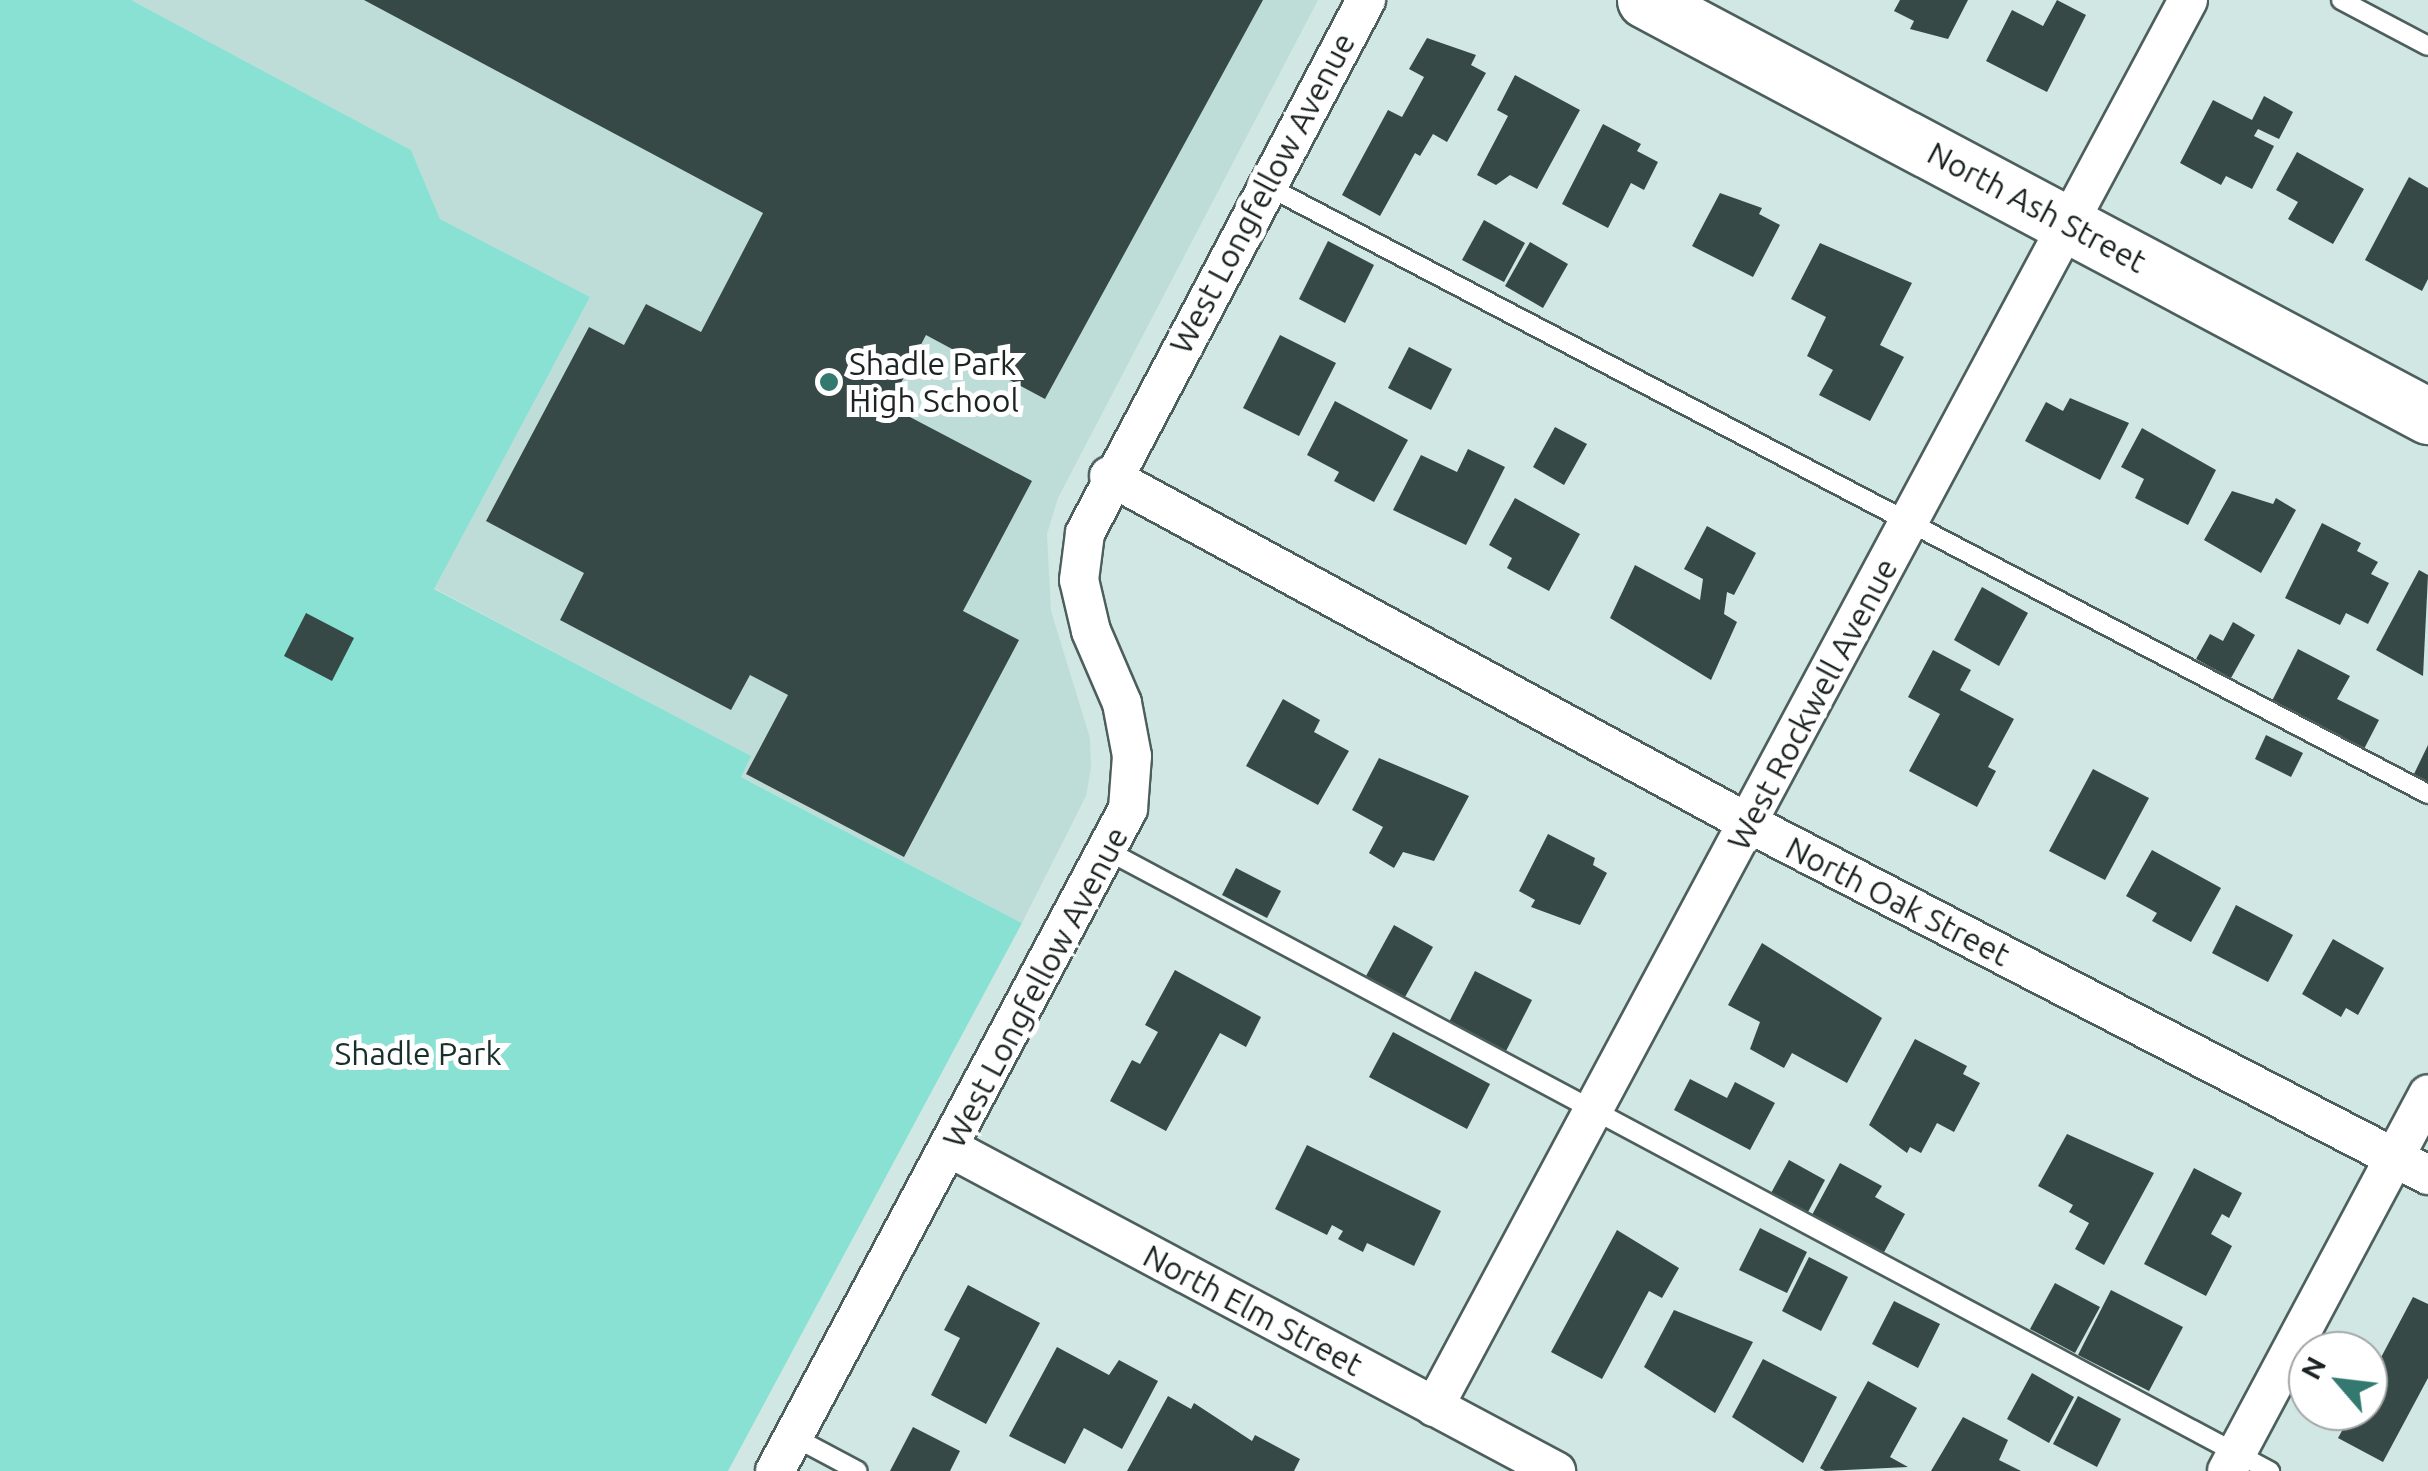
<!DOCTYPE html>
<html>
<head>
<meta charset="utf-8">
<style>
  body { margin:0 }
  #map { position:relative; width:2428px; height:1471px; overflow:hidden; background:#d1e7e3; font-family:Ubuntu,sans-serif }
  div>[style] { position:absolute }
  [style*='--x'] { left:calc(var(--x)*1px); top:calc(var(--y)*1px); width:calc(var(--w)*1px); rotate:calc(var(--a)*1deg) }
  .built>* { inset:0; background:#beddd8 }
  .green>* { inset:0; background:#89e1d4 }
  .building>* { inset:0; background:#364946 }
  .roads { filter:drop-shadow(2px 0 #4c5f5c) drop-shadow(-2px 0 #4c5f5c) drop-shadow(0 2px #4c5f5c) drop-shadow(0 -2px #4c5f5c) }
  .service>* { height:18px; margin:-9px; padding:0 9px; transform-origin:9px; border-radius:9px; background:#fff }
  .minor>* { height:38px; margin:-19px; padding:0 19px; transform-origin:19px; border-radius:19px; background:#fff }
  .primary>* { height:55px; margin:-27.5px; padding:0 27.5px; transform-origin:27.5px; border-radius:27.5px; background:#fff }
  .dots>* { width:28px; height:28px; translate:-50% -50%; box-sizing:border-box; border:5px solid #fff; border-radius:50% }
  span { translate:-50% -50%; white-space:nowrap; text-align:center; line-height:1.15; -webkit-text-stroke:10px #fff; paint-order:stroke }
  .street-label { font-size:32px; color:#1c2423 }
  .poi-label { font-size:32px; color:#1c2423 }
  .left { translate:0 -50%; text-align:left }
  .park-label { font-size:32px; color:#17302c }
  .north { position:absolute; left:2288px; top:1331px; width:100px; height:100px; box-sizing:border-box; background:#fff; border:2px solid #a4a7a7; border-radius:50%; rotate:298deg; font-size:28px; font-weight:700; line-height:40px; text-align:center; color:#1c2423 }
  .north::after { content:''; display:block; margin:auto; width:35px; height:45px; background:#337970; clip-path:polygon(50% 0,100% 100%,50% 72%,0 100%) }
</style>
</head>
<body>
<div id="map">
  <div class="built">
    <div style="clip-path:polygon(131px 0,1318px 0,1058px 498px,1047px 534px,1051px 611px,1090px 738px,1091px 768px,1086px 796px,1022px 923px,740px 776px,750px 756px,434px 588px,590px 297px,440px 219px,411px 150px)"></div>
  </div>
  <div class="green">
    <div style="clip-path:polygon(0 0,131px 0,411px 150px,440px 219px,590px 297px,434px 589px,751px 756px,741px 777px,1022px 923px,728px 1471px,0 1471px)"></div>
  </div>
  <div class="building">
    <div style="clip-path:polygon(364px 0,1263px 0,1045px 399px,926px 335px,889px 406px,1032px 481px,963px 611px,1019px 640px,904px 857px,746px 774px,788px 695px,750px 675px,731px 710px,560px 620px,584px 573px,486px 521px,589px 327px,624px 345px,646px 304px,701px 332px,763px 213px)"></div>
    <div style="clip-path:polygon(1900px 0,1968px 0,1948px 39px,1910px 29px,1914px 21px,1894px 11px)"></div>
    <div style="clip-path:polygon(2057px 0,2086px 15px,2047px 92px,1986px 61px,2012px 10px,2043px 26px)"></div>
    <div style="clip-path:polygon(1427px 38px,1476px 55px,1471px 65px,1486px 73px,1447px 142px,1433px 134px,1420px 156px,1415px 153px,1380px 216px,1342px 195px,1388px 110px,1402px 117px,1424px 77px,1409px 69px)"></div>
    <div style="clip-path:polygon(1515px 75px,1580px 110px,1537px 189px,1510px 175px,1496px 185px,1477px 175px,1508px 116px,1497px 110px)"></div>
    <div style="clip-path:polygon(2264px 96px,2293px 112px,2279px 139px,2258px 129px,2254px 136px,2274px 146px,2252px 189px,2226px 176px,2221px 185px,2180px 163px,2213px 100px,2252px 120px)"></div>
    <div style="clip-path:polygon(1603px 124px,1641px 144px,1637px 151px,1658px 162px,1644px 190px,1631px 183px,1608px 228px,1562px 204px)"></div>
    <div style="clip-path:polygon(2297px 152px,2364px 189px,2333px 244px,2288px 219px,2298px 202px,2276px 190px)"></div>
    <div style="clip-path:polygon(2409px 177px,2428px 188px,2428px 279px,2422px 291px,2365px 260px)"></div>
    <div style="clip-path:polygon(1720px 193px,1762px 208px,1759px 214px,1780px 225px,1753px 277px,1692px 246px)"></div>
    <div style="clip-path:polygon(1484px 220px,1525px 243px,1504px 282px,1462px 260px)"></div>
    <div style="clip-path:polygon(1328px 241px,1374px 265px,1345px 323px,1299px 299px)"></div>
    <div style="clip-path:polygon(1530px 242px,1568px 264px,1543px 308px,1505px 286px)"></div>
    <div style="clip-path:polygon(1820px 243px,1912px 283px,1880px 345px,1904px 357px,1870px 421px,1819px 395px,1833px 370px,1807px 356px,1826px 317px,1791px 299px)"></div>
    <div style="clip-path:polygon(1280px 335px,1336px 363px,1299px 436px,1243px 408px)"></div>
    <div style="clip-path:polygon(1409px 347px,1452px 369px,1431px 410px,1388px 388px)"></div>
    <div style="clip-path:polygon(2070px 398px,2129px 423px,2100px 480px,2025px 441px,2046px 402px,2063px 411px)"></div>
    <div style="clip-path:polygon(1335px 401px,1408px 440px,1374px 502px,1334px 481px,1339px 472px,1307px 455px)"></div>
    <div style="clip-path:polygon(1555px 427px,1587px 444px,1564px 485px,1533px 467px)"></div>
    <div style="clip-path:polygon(2142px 428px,2216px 470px,2188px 525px,2135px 498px,2144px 479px,2121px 467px)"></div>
    <div style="clip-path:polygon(1468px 449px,1505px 467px,1466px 545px,1393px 510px,1421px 455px,1457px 472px)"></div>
    <div style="clip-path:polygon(2232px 491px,2273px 504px,2276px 498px,2296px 510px,2261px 573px,2204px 540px)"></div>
    <div style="clip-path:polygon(1515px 498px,1580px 534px,1549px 591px,1507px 568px,1512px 558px,1489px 545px)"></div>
    <div style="clip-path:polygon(2322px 523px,2361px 543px,2357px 551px,2378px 562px,2371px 574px,2389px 583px,2368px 624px,2346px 613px,2340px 625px,2285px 598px)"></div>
    <div style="clip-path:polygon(1707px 526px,1756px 553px,1734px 595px,1727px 592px,1724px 614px,1737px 622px,1711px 680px,1610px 618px,1635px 565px,1700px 600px,1703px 579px,1684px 569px)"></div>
    <div style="clip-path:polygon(2419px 570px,2428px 575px,2423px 676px,2376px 650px)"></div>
    <div style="clip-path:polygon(1982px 587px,2028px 613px,1999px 666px,1954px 640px)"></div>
    <div style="clip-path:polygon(306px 613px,354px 638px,332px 681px,284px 656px)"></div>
    <div style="clip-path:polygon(2233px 622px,2255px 635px,2231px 678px,2196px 659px,2210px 634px,2223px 641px)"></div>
    <div style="clip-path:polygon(2298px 649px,2350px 676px,2337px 699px,2379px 720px,2364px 749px,2272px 701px)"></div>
    <div style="clip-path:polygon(1933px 650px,1971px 670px,1960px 690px,2014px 719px,1988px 767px,1996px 771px,1977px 807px,1909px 771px,1940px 714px,1908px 697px)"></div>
    <div style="clip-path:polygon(1283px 699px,1320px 720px,1314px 732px,1349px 751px,1318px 805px,1246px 766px)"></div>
    <div style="clip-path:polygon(2266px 735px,2303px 753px,2291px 777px,2255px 759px)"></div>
    <div style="clip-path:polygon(2428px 745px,2428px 784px,2413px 776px)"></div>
    <div style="clip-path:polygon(1379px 758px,1469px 796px,1434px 861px,1403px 852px,1394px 868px,1369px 853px,1383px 827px,1352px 810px)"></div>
    <div style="clip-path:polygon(2093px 769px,2149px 798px,2105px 880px,2049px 851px)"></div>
    <div style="clip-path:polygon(1548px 834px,1595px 858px,1593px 865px,1607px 873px,1580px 925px,1531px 907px,1535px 900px,1519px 891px)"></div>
    <div style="clip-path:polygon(2152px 850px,2221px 888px,2191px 942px,2152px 921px,2157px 913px,2126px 896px)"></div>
    <div style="clip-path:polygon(1236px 868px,1281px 891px,1267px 918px,1222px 895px)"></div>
    <div style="clip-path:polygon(2236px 905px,2293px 935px,2268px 982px,2212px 953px)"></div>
    <div style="clip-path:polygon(1394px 925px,1433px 947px,1405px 997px,1366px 976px)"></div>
    <div style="clip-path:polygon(2333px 939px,2384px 968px,2358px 1015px,2346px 1008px,2341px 1017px,2302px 994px)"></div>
    <div style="clip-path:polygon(1762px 943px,1882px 1018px,1847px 1083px,1792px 1053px,1784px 1068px,1750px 1049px,1760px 1022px,1728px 1005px)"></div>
    <div style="clip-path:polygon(1175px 970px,1261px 1017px,1246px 1047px,1220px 1033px,1166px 1131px,1110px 1101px,1132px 1060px,1140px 1064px,1158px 1032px,1145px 1025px)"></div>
    <div style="clip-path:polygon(1475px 971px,1532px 1000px,1505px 1053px,1448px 1024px)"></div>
    <div style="clip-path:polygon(1393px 1032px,1490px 1084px,1467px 1129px,1369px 1077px)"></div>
    <div style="clip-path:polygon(1915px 1039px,1967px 1066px,1963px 1074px,1980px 1083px,1954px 1132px,1937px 1123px,1921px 1153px,1910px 1147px,1907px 1153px,1869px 1125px)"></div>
    <div style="clip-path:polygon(1690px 1079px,1727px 1098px,1735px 1082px,1775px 1103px,1750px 1150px,1674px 1110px)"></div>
    <div style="clip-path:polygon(2067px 1134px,2154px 1173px,2104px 1265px,2075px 1249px,2089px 1223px,2069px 1212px,2073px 1205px,2038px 1186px)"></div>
    <div style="clip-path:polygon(1307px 1145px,1441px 1211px,1414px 1266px,1367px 1243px,1363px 1252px,1338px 1239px,1343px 1231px,1332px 1225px,1327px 1235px,1275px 1209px)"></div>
    <div style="clip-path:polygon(1789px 1160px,1825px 1180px,1807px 1214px,1770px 1195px)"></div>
    <div style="clip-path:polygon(1840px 1163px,1882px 1186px,1875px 1197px,1905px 1214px,1883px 1254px,1812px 1215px)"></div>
    <div style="clip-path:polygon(2194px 1168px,2242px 1193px,2229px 1218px,2222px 1214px,2211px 1234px,2232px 1246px,2206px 1296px,2144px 1264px)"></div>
    <div style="clip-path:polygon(1760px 1228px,1807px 1252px,1787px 1293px,1739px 1270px)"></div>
    <div style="clip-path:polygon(1617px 1230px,1679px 1268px,1662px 1298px,1649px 1291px,1602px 1379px,1551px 1352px)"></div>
    <div style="clip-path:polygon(1809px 1257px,1848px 1277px,1821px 1331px,1782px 1311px)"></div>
    <div style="clip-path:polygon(2055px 1283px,2100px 1307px,2075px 1353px,2030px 1329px)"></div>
    <div style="clip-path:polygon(968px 1285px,1040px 1323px,986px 1424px,931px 1395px,960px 1338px,944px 1330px)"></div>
    <div style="clip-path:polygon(2111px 1290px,2183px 1327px,2149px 1391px,2078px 1355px)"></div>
    <div style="clip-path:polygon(2413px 1297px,2428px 1304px,2428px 1378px,2383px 1462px,2338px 1438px,2353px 1411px,2368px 1411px,2368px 1382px)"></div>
    <div style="clip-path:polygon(1894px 1301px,1940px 1324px,1918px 1368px,1872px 1344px)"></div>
    <div style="clip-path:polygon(1674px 1310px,1753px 1342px,1715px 1413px,1644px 1367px)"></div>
    <div style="clip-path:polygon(1057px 1347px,1109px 1375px,1119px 1360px,1158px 1381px,1122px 1449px,1084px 1428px,1065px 1464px,1009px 1436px)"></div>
    <div style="clip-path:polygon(1763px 1359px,1837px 1397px,1803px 1463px,1732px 1417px)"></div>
    <div style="clip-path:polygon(2032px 1373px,2074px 1397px,2049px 1443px,2007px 1419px)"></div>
    <div style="clip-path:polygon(1868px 1381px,1917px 1408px,1890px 1457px,1908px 1467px,1825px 1471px,1820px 1468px)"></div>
    <div style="clip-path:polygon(1168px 1396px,1191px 1409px,1194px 1403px,1252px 1441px,1255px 1435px,1300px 1459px,1294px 1471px,1127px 1471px)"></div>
    <div style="clip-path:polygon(2078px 1396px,2121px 1419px,2097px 1467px,2053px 1444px)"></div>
    <div style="clip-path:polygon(1963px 1417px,2008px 1440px,1999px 1460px,2021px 1471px,1931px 1471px)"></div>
    <div style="clip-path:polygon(913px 1427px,960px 1451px,950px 1471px,890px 1471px)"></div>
  </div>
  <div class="roads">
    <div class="service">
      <div style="--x:2341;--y:0;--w:98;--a:27.9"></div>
      <div style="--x:1267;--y:186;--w:1311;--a:27.64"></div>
      <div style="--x:1110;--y:852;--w:1315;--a:28.09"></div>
      <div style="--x:794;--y:1437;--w:72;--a:28"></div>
    </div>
    <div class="minor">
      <div style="--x:1109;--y:476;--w:727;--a:28.5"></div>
      <div style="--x:1748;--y:823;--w:766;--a:27.37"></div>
      <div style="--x:950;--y:1148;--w:687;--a:28.06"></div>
      <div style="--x:1434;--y:1407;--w:1596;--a:-61.81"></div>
      <div style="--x:775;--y:1471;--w:750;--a:-61.93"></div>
      <div style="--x:1128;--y:809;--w:53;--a:-85.7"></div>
      <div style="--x:1132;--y:756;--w:54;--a:-100.7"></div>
      <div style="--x:1122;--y:703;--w:78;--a:-113.3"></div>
      <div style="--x:1091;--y:631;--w:52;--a:-103.2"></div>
      <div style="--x:1079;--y:580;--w:47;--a:-82.7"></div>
      <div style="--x:1085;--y:533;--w:603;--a:-62.2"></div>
      <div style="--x:2227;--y:1471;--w:427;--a:-61.9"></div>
    </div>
    <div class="primary">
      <div style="--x:1645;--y:0;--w:887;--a:27.98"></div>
    </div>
  </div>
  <div class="dots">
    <div style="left:829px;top:382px;background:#337970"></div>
  </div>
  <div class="street-label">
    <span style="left:1262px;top:193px;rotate:-62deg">West Longfellow Avenue</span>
    <span style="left:2037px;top:207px;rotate:28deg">North Ash Street</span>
    <span style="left:1812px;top:704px;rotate:-62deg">West Rockwell Avenue</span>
    <span style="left:1898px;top:901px;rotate:27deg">North Oak Street</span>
    <span style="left:1035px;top:987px;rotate:-62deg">West Longfellow Avenue</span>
    <span style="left:1253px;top:1310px;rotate:28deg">North Elm Street</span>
  </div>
  <div class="poi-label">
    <span class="left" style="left:849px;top:382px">Shadle Park<br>High School</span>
  </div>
  <div class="park-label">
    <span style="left:418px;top:1053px">Shadle Park</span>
  </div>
  <div class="north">N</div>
</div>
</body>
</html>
